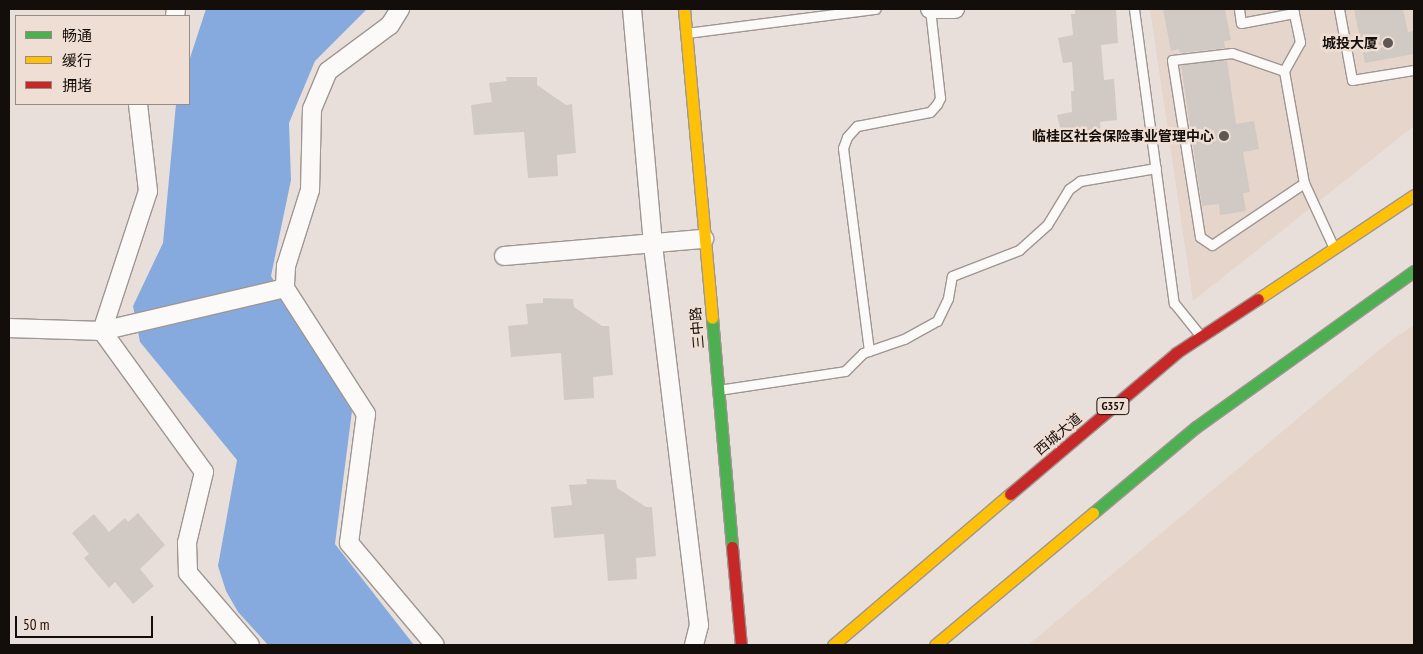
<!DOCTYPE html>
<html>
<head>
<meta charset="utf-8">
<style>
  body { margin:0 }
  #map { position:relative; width:1423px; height:654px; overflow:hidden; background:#e9dfda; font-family:"PT Sans Narrow","Noto Sans SC",sans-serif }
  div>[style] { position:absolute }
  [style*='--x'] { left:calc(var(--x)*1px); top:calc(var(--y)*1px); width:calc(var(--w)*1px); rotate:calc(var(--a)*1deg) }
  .built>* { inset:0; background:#e6d5ca }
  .water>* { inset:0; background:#87aade }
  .building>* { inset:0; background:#d0c9c4 }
  .roads { filter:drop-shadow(1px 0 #9e9692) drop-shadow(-1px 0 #9e9692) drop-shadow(0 1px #9e9692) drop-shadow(0 -1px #9e9692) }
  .lane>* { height:9px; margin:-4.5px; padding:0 4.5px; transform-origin:4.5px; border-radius:4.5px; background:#fcfaf9 }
  .street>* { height:18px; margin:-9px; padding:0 9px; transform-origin:9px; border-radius:9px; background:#fcfaf9 }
  .fast>* { height:11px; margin:-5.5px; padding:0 5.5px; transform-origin:5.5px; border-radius:5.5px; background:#4caf50 }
  .slow>* { height:11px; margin:-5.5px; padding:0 5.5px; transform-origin:5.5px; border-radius:5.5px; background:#ffc107 }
  .jam>* { height:11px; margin:-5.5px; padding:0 5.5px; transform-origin:5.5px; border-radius:5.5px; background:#c62828 }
  .dots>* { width:14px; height:14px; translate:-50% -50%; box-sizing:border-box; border:2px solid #efded4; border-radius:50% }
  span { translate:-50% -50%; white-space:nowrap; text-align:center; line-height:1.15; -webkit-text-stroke:5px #efded4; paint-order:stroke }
  .shield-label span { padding:1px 4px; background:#efded4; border:1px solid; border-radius:4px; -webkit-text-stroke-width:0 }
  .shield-label { font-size:12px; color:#140e0b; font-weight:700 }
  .poi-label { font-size:14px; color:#140e0b; font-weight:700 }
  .right { translate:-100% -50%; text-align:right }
  .street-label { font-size:14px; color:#140e0b }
  .frame { position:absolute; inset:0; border:10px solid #140e0b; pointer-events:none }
  .legend { position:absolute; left:15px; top:15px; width:175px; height:90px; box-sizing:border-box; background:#efded4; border:1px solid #978b84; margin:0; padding:6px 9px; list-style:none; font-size:15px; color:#140e0b }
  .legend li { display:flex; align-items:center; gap:10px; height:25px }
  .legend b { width:25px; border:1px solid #978b84 }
  .scale { position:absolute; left:15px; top:616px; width:138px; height:22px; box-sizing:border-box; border:2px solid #140e0b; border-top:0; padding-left:6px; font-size:15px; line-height:18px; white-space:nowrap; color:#140e0b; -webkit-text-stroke:4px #efded4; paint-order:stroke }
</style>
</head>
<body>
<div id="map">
  <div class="built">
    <div style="clip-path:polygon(1150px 9px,1414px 9px,1414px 126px,1193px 301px)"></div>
    <div style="clip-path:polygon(1414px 325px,1414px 645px,1028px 645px,1390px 341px)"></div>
  </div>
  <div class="water">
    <div style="clip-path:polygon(206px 9px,367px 9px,315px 61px,289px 123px,291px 180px,271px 276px,352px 411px,335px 544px,414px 645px,268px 645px,238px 612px,226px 591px,218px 566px,237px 460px,140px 342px,133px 306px,163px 243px,176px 104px,189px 104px,189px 61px)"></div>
  </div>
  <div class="building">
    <div style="clip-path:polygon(1075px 9px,1116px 9px,1118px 43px,1101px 45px,1104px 80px,1114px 79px,1117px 120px,1100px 122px,1101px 134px,1063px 140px,1057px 115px,1072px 112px,1071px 91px,1074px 91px,1072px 62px,1063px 63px,1058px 38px,1073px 35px,1071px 14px,1075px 14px)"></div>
    <div style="clip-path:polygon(1163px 9px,1225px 9px,1231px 40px,1224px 41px,1225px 48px,1180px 53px,1179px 49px,1171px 51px)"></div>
    <div style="clip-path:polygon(1354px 9px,1403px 9px,1408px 32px,1414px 31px,1414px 54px,1365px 63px)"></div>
    <div style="clip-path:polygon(1227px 60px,1236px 124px,1254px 121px,1259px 149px,1243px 152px,1250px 192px,1243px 193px,1246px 211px,1220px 215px,1219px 204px,1202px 206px,1181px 65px)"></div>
    <div style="clip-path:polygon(506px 77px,537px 77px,537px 85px,566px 105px,572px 104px,576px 153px,557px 155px,558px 176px,528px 178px,524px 132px,474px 135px,471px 105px,492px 102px,489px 83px,507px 81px)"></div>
    <div style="clip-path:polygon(543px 298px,573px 299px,574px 307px,602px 326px,609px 326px,613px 375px,593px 377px,594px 398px,564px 400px,561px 353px,511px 357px,508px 326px,528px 324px,526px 304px,543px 303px)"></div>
    <div style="clip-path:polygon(586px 479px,616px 480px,617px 488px,646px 507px,652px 507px,656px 556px,636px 558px,637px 579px,608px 581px,604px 534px,554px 538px,551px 507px,572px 505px,569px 485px,587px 484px)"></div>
    <div style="clip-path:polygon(138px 513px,165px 545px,140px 569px,154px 586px,133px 604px,115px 582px,109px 588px,84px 558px,89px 554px,72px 533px,94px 514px,109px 532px,125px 518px,128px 522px)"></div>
  </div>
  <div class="roads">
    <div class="lane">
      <div style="--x:1134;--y:9;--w:297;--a:82.3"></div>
      <div style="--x:1174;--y:303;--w:40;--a:51"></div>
      <div style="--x:1239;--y:9;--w:14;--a:82"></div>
      <div style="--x:1241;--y:23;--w:54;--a:-10.7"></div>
      <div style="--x:1293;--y:9;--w:34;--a:78"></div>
      <div style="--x:1300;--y:42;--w:33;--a:119"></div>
      <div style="--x:1284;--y:71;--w:114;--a:79.9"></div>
      <div style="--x:1304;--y:183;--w:69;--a:65.3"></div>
      <div style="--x:1339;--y:9;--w:72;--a:79.6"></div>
      <div style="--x:1352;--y:80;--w:63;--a:-9.2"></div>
      <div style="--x:687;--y:33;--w:190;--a:-7.3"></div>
      <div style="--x:1284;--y:71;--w:55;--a:-160.9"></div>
      <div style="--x:1232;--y:53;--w:60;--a:173.3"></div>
      <div style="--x:1172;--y:60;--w:179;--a:81"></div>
      <div style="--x:1200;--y:237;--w:14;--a:34"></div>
      <div style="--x:1212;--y:245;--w:111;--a:-34"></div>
      <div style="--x:869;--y:351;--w:205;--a:-97.3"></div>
      <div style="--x:843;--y:148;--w:12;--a:-70"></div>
      <div style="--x:847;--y:137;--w:15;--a:-48"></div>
      <div style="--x:857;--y:126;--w:74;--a:-10.9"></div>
      <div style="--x:930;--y:112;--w:11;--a:-49"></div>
      <div style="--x:937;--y:104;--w:7;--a:-63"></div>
      <div style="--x:940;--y:98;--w:90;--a:-96.4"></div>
      <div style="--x:718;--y:390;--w:128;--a:-8.5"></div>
      <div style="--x:845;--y:371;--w:25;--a:-45"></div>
      <div style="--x:863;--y:353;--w:43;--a:-18.9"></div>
      <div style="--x:904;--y:339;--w:38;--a:-29"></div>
      <div style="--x:937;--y:321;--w:25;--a:-64"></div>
      <div style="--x:948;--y:298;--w:22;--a:-80"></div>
      <div style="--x:952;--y:276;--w:72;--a:-21.2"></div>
      <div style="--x:1019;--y:250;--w:38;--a:-42"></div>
      <div style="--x:1047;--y:225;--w:42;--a:-58.6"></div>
      <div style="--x:1069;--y:189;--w:14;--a:-36"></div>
      <div style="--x:1080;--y:181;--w:77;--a:-9.7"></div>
    </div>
    <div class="street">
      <div style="--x:400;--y:9;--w:19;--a:122"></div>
      <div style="--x:390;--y:25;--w:77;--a:143.4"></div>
      <div style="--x:328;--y:71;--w:41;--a:112.8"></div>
      <div style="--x:312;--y:109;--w:81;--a:91.4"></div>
      <div style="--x:310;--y:190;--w:80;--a:107.5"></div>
      <div style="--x:286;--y:266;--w:22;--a:93"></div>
      <div style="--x:285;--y:288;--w:150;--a:57.3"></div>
      <div style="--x:366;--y:414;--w:130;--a:97.5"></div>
      <div style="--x:349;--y:543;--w:133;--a:49.9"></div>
      <div style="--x:632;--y:9;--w:237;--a:84.9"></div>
      <div style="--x:653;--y:245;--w:383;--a:83.1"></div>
      <div style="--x:699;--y:625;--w:21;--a:104"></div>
      <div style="--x:930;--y:9;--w:25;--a:0"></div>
      <div style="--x:175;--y:16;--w:7;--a:-82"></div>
      <div style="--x:504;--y:256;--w:201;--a:-4.9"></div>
      <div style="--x:9;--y:328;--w:93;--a:1.8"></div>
      <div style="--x:102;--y:331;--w:174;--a:54.1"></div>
      <div style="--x:204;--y:472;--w:73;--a:103.5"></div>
      <div style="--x:187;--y:543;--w:30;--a:88"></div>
      <div style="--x:188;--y:573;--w:95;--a:49.3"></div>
      <div style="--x:102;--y:331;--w:147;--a:-71.8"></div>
      <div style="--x:148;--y:191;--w:88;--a:-96.6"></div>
      <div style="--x:102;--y:331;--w:188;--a:-13.2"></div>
    </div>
    <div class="fast">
      <div style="--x:712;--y:318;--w:230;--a:85"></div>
      <div style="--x:1093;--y:513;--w:134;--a:-39.9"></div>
      <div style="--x:1196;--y:427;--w:268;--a:-35.6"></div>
    </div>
    <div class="slow">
      <div style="--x:684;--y:9;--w:310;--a:84.8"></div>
      <div style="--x:1258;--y:299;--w:187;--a:-33.7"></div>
      <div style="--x:833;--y:645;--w:233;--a:-40.5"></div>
      <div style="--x:935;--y:645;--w:206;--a:-39.9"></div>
    </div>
    <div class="jam">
      <div style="--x:1010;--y:494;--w:218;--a:-40.3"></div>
      <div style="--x:1176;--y:353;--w:98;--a:-33.4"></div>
      <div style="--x:732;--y:547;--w:98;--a:84.8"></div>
    </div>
  </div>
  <div class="dots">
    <div style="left:1388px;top:43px;background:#5f5753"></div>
    <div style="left:1224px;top:136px;background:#5f5753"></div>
  </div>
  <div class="shield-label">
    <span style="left:1113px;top:406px">G357</span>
  </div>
  <div class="poi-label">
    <span class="right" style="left:1378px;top:43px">城投大厦</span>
    <span class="right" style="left:1214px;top:136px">临桂区社会保险事业管理中心</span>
  </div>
  <div class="street-label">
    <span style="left:697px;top:328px;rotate:-95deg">三中路</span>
    <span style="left:1058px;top:434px;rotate:-40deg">西城大道</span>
  </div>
  <div class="frame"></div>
  <ul class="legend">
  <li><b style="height:6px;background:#4caf50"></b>畅通</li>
  <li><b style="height:6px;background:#ffc107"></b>缓行</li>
  <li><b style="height:6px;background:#c62828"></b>拥堵</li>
  </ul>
  <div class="scale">50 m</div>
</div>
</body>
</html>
